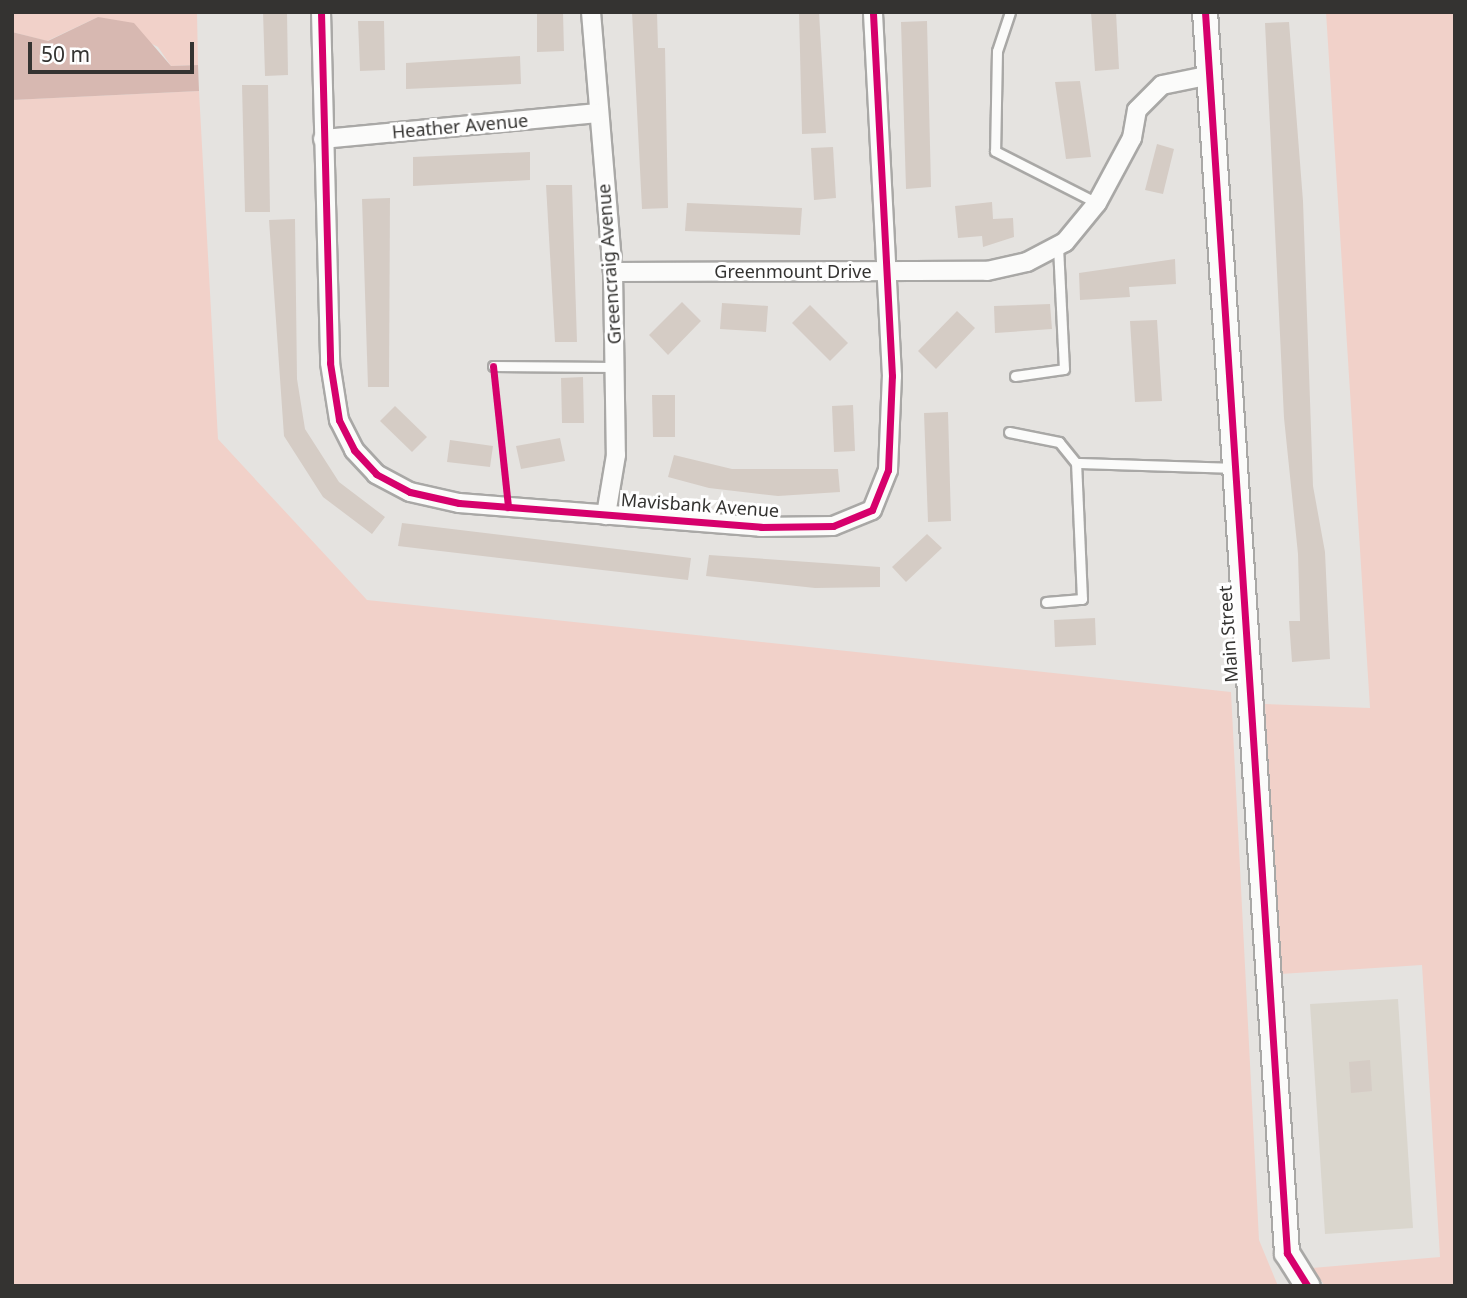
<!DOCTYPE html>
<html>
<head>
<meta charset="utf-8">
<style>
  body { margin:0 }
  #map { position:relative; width:1467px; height:1298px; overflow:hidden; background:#e5e3e0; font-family:"Noto Sans",sans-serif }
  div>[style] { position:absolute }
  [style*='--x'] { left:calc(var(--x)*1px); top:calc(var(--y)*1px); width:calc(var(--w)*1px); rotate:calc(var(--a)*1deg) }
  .built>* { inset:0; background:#dad6cd }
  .green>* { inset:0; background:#f1d1c9 }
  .forest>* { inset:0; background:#d7b8b1 }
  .building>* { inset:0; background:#d5ccc5 }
  .roads { filter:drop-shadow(2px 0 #a9a8a6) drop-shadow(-2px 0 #a9a8a6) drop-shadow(0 2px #a9a8a6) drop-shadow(0 -2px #a9a8a6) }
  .lane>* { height:9px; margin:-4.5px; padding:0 4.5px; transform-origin:4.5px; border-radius:4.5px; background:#fbfbfa }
  .street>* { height:18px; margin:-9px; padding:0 9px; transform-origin:9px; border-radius:9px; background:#fbfbfa }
  .secondary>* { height:24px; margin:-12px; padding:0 12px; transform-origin:12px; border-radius:12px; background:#fbfbfa }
  .cycleway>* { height:7px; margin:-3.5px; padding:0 3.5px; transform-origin:3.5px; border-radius:3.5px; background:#d6006c }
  span { translate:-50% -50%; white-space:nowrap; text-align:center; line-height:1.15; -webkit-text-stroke:6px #fff; paint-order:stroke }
  .street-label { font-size:18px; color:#343331 }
  .frame { position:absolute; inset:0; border:14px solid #343331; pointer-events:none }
  .scale { position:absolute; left:28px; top:42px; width:166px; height:32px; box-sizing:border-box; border:4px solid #343331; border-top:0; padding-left:9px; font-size:21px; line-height:24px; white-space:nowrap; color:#343331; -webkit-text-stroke:5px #fff; paint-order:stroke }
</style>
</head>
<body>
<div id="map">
  <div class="built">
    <div style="clip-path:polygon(1398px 999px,1413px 1228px,1325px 1234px,1310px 1004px)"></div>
  </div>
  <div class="green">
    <div style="clip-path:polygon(12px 12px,197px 12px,198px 65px,171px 66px,158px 47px,98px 17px,47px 41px,12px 32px)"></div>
    <div style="clip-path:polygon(1326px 12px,1455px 12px,1455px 1286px,1325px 1286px,1312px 1268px,1440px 1257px,1422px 965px,1280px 974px,1265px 704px,1370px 708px)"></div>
    <div style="clip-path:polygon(199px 91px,218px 439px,367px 600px,1231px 692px,1259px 1240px,1278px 1286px,12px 1286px,12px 100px)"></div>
  </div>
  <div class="forest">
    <div style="clip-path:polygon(98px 17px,134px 23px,171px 66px,198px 65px,199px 91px,12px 100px,12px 32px,48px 41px)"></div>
  </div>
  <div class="building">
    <div style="clip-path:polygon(263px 12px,287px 12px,288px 75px,265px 76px)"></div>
    <div style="clip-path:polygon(537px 12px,563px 12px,564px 51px,537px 52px)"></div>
    <div style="clip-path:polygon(632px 12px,657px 12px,658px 48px,665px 48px,668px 208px,642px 209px)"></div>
    <div style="clip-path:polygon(799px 12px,819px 12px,826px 133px,802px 134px)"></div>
    <div style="clip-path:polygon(1091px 12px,1116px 12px,1119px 69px,1095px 71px)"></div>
    <div style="clip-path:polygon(358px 21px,384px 21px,385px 70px,360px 71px)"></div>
    <div style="clip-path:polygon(927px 21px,931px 187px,906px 189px,901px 22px)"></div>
    <div style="clip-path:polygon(1289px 22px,1303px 201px,1313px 486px,1325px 552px,1330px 659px,1292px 662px,1289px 621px,1300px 621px,1298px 554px,1284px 418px,1265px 23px)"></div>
    <div style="clip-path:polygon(520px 56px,521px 84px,406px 89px,406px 63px)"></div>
    <div style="clip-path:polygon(1080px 81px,1091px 157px,1066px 159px,1055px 82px)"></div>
    <div style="clip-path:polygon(242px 85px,268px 85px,270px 212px,245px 212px)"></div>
    <div style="clip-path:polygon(1157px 144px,1174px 149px,1163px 194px,1145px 190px)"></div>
    <div style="clip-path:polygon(833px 147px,836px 198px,814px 200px,811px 148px)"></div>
    <div style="clip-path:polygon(530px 152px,530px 180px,413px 186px,413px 157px)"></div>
    <div style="clip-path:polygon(546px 185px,572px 185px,577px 342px,555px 342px)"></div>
    <div style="clip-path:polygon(390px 198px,389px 387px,368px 387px,362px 199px)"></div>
    <div style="clip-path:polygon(992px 202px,993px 219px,1013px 218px,1014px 237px,983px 247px,982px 236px,958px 238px,955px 206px)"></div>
    <div style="clip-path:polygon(687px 203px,802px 208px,800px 235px,685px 231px)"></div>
    <div style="clip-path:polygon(295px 219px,297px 379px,305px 429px,339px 482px,385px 517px,372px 534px,323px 497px,284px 436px,269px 220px)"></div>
    <div style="clip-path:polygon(1175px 259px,1176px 284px,1129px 287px,1130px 297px,1080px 300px,1079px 273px)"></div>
    <div style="clip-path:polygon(682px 302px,701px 321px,668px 355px,649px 335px)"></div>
    <div style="clip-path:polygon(722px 303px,768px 306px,766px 332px,720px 329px)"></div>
    <div style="clip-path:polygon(1050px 304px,1052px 329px,995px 333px,994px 306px)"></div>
    <div style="clip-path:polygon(810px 305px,848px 343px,830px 361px,792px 323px)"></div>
    <div style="clip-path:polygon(957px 311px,975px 328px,936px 369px,918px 351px)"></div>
    <div style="clip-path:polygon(1157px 320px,1162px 401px,1135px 402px,1130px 321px)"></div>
    <div style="clip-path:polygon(583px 377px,584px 423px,562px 423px,561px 378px)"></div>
    <div style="clip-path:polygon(652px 395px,675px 395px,675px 437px,653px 437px)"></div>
    <div style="clip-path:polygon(853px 405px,855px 451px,834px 452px,832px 406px)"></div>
    <div style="clip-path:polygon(395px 406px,427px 437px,412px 452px,380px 421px)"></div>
    <div style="clip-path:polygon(948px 412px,951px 521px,928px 522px,924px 413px)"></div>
    <div style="clip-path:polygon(560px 438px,565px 461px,521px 469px,516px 446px)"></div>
    <div style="clip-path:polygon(450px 440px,493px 446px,490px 467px,447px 462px)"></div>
    <div style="clip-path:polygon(674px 455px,732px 469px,838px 469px,840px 492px,778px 496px,709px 488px,668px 477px)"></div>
    <div style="clip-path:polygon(402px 523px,691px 558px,688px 580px,398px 546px)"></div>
    <div style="clip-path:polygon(927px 534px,942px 548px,906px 582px,892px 567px)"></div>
    <div style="clip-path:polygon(709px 555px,880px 567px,880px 587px,815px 588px,706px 576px)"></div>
    <div style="clip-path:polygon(1095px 618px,1096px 645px,1055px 647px,1054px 620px)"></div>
    <div style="clip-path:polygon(1370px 1060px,1372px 1091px,1351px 1093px,1349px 1062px)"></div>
  </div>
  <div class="roads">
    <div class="lane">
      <div style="--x:1010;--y:12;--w:41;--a:108.4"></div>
      <div style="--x:997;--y:51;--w:100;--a:91.1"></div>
      <div style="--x:995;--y:151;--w:114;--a:27"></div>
      <div style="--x:493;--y:366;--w:122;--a:0.5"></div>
      <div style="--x:1015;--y:376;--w:49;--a:-8.1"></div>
      <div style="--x:1064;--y:369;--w:123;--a:-92.8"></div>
      <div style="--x:1009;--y:432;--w:51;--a:11.3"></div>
      <div style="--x:1059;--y:442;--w:27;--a:51"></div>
      <div style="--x:1046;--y:602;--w:36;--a:-5"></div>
      <div style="--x:1082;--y:599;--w:136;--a:-92.5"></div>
      <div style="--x:1076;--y:463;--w:156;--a:1.8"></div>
    </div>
    <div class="street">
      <div style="--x:321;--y:12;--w:351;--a:88.5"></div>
      <div style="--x:330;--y:363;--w:58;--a:81"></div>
      <div style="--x:339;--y:420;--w:34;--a:63"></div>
      <div style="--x:354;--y:450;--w:33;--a:47"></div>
      <div style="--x:376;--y:474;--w:38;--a:28"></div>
      <div style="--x:410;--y:492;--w:50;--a:12.7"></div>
      <div style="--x:459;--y:503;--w:303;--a:4.5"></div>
      <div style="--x:761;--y:527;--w:72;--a:-0.8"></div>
      <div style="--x:833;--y:526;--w:42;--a:-22.3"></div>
      <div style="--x:872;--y:510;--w:43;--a:-68.2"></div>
      <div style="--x:888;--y:470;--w:94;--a:-87.6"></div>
      <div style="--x:892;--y:376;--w:364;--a:-93"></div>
      <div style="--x:591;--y:12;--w:261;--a:85.2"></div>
      <div style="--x:613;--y:272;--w:183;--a:89.1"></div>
      <div style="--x:616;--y:455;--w:61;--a:99.5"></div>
      <div style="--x:323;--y:139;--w:275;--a:-5.4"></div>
      <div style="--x:613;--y:272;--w:374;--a:-0.2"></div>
      <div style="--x:987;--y:271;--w:41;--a:-12.7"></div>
      <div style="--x:1027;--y:262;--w:43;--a:-27.8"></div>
      <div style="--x:1065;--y:242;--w:50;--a:-50.6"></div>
      <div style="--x:1097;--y:203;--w:74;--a:-61.7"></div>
      <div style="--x:1132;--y:138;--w:28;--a:-80"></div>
      <div style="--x:1137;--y:110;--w:35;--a:-45"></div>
      <div style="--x:1162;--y:85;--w:50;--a:-11.5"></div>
    </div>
    <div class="secondary">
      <div style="--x:1205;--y:12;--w:1244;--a:86.22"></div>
      <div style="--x:1287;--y:1253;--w:39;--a:58"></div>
    </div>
  </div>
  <div class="cycleway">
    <div style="--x:321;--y:12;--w:351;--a:88.5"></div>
    <div style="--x:330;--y:363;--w:58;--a:81"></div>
    <div style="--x:339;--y:420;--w:34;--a:63"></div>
    <div style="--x:354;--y:450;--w:33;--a:47"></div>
    <div style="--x:376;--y:474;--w:38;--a:28"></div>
    <div style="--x:410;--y:492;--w:50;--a:12.7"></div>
    <div style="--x:459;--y:503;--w:303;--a:4.5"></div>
    <div style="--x:761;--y:527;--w:72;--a:-0.8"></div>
    <div style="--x:833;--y:526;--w:42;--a:-22.3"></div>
    <div style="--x:872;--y:510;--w:43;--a:-68.2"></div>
    <div style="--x:888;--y:470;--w:94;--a:-87.6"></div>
    <div style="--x:892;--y:376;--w:364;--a:-93"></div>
    <div style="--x:1205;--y:12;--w:1244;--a:86.22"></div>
    <div style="--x:1287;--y:1253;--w:39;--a:58"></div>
    <div style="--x:493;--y:366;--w:142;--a:83.9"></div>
  </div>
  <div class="street-label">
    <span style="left:460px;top:126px;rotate:-5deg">Heather Avenue</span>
    <span style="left:609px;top:264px;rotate:-94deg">Greencraig Avenue</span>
    <span style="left:793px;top:271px">Greenmount Drive</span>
    <span style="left:700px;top:505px;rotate:4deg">Mavisbank Avenue</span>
    <span style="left:1228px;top:634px;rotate:-94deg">Main Street</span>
  </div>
  <div class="frame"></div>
  <div class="scale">50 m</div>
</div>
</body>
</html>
